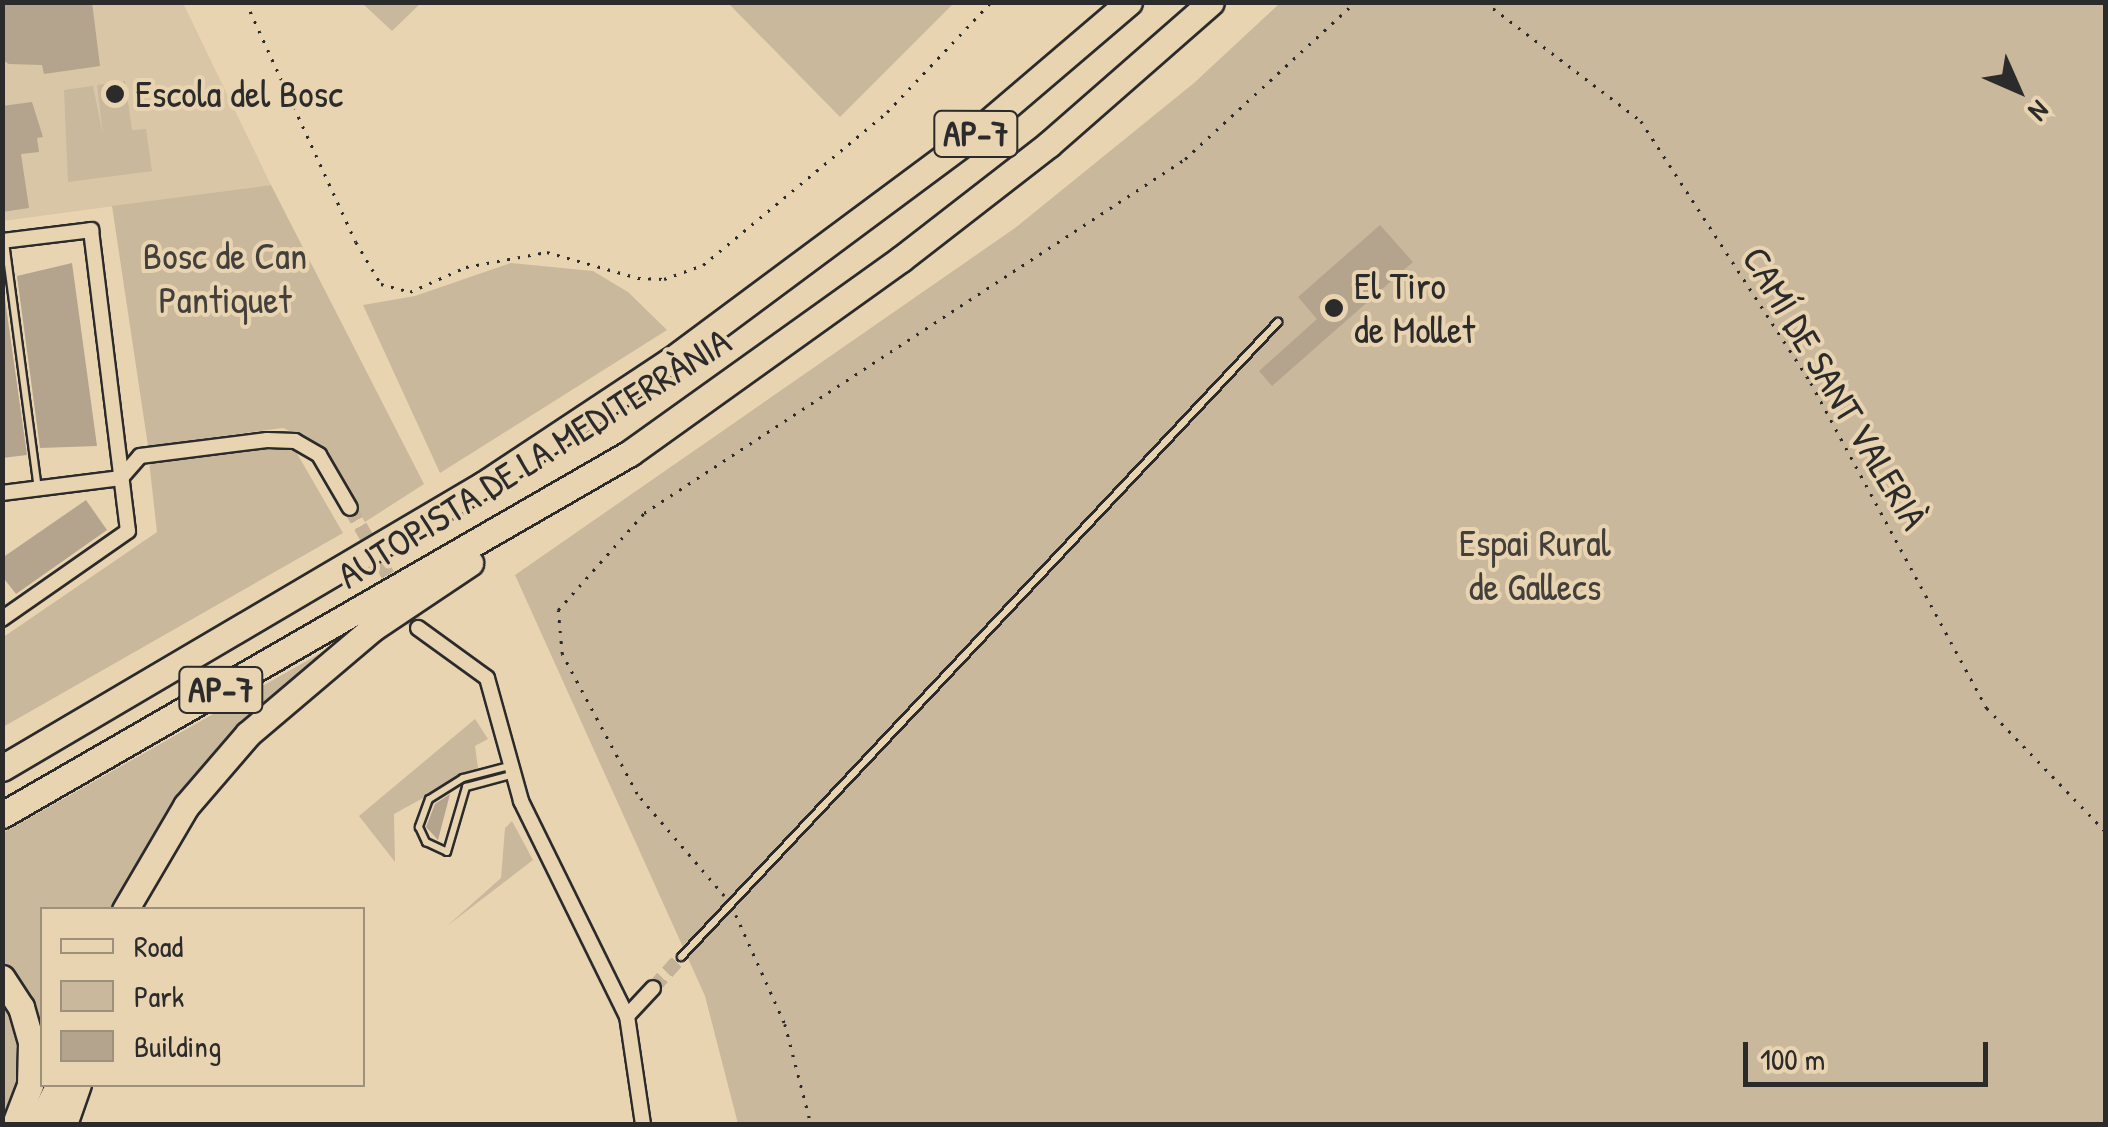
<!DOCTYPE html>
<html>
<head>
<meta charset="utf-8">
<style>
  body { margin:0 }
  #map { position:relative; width:2108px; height:1127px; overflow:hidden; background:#e9d4b2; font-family:"Patrick Hand",sans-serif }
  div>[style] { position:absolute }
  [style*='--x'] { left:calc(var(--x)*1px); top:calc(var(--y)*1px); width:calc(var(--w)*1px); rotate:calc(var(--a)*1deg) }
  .built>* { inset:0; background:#d9c6a7 }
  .green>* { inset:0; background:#cab89c }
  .building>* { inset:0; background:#b4a48d }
  .street-tunnel>* { height:14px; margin-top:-7px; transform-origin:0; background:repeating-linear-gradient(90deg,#c3b297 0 14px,transparent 0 21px) }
  .path>* { height:2.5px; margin-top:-1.25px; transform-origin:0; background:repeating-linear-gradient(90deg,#2b2b2b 0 2.5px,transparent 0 10.5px) }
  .roads { filter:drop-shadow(2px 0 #2b2b2b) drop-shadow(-2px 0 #2b2b2b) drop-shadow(0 2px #2b2b2b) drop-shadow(0 -2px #2b2b2b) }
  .lane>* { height:6px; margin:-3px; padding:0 3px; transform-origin:3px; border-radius:3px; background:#e9d4b2 }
  .street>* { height:14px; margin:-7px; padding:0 7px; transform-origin:7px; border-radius:7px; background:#e9d4b2 }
  .highway>* { height:25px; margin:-12.5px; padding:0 12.5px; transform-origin:12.5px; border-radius:12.5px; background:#e9d4b2 }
  .dots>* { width:28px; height:28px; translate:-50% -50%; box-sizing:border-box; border:5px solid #e9d4b2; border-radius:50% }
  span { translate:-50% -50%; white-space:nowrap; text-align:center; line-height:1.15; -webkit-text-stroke:8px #e9d4b2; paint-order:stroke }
  .shield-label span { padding:2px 8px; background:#e9d4b2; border:2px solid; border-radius:8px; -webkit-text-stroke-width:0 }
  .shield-label { font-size:35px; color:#2b2b2b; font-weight:700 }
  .poi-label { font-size:38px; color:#2b2b2b }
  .left { translate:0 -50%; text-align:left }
  .park-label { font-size:38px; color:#43403c }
  .street-label { font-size:38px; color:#2b2b2b }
  .frame { position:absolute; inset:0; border:5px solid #2b2b2b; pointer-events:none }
  .legend { position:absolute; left:40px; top:907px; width:325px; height:180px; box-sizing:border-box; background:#e9d4b2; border:2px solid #9d907c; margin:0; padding:12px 18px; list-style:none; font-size:30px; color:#2b2b2b }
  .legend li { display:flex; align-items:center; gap:20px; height:50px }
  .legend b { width:50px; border:2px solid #9d907c }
  .north { position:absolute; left:1968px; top:40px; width:100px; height:100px; -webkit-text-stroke:8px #e9d4b2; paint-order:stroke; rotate:135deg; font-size:28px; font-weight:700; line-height:40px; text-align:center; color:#2b2b2b }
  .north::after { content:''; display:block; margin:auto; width:35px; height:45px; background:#2b2b2b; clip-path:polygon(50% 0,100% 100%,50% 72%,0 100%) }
  .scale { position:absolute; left:1743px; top:1042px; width:245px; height:45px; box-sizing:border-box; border:5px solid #2b2b2b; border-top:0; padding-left:12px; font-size:30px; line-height:35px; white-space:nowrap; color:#2b2b2b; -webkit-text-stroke:8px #e9d4b2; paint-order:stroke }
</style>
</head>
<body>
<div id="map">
  <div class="built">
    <div style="clip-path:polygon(2px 3px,183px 3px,271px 185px,3px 221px)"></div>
  </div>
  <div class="green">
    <div style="clip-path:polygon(362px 3px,421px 3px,392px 31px)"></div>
    <div style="clip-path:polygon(728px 3px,727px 3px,954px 3px,840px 117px)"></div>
    <div style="clip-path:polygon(1280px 3px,2105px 3px,2105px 1124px,738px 1124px,705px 996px,515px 575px,1015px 228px,1194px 83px)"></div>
    <div style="clip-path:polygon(125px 81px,132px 130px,146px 129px,152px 171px,68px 182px,64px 90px,93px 86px,103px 135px,97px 85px)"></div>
    <div style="clip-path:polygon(271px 185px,424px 484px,365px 522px,316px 443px,283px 428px,148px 446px,112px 206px)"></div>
    <div style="clip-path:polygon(511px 263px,593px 271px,628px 292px,667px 330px,440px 473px,363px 305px,415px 296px)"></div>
    <div style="clip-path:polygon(280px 446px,295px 450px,343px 533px,3px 727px,2px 638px,157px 532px,149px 461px)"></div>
    <div style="clip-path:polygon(349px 637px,236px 735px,119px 909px,42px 910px,42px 1047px,31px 1004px,3px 964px,3px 833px)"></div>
    <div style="clip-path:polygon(475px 719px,488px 739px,475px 746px,478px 768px,394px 814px,395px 862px,359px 816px)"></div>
    <div style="clip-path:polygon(512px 821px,533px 860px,447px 926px,501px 878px,505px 828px)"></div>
    <div style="clip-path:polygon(2px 996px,14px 1012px,23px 1057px,17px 1101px,3px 1124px)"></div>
  </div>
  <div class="building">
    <div style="clip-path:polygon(2px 2px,92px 2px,100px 66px,44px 74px,42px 65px,9px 64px,2px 60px)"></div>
    <div style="clip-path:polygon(32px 102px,43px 137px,37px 138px,39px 152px,21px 154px,29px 208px,2px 212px,2px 106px)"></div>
    <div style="clip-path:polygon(1380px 225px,1413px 262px,1272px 386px,1259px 371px,1317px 319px,1298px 297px)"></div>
    <div style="clip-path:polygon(72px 263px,97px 446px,40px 448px,17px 276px)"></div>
    <div style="clip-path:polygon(2px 278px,27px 455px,2px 458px)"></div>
    <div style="clip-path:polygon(86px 500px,107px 530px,16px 594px,2px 576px,2px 558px)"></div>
    <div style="clip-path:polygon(450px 794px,438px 840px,426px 827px,435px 804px)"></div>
  </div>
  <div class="street-tunnel">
    <div style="--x:350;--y:508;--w:138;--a:60.5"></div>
    <div style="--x:653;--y:988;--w:42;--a:-47.9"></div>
  </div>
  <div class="path">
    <div style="--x:246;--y:2;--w:264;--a:65.4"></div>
    <div style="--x:356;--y:242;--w:49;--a:59.2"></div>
    <div style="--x:381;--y:284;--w:30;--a:15"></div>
    <div style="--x:410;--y:292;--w:61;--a:-24.1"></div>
    <div style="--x:466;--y:267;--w:82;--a:-10.5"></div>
    <div style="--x:547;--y:252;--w:95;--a:15.9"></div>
    <div style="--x:638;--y:278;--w:26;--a:2"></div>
    <div style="--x:664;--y:279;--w:41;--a:-19.7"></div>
    <div style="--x:703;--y:265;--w:239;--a:-39.7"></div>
    <div style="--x:887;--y:112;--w:151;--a:-46.6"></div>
    <div style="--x:1485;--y:2;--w:196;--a:37.3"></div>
    <div style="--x:1641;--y:121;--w:312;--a:57"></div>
    <div style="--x:1811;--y:383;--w:370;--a:61.6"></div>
    <div style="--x:1987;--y:708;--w:172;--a:46.2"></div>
    <div style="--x:724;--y:896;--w:134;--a:-130.5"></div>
    <div style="--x:637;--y:794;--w:159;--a:-118.2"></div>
    <div style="--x:562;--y:654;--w:44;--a:-95.2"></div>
    <div style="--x:558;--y:610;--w:130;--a:-48.4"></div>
    <div style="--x:644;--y:513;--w:647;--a:-33.2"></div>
    <div style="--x:1185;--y:159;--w:231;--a:-42.7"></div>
    <div style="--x:736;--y:915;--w:120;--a:65.8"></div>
    <div style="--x:785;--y:1024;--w:103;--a:75.4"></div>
  </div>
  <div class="roads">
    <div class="lane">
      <div style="--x:5;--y:242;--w:248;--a:82.4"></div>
      <div style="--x:509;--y:766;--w:48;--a:165.4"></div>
      <div style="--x:463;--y:778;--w:40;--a:148"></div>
      <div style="--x:429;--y:799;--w:30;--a:110"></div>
      <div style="--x:419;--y:827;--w:17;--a:65"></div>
      <div style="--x:426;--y:842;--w:23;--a:25"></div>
      <div style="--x:447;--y:852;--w:68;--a:-73.7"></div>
      <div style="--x:466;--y:787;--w:47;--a:-14.9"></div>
      <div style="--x:681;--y:957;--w:872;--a:-46.77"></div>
    </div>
    <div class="street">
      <div style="--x:2;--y:241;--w:90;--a:-7"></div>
      <div style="--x:91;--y:230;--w:303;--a:83"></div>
      <div style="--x:128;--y:531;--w:154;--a:145.1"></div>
      <div style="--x:2;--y:493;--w:120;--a:-7.2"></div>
      <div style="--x:121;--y:478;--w:29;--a:-49"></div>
      <div style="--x:140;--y:456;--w:128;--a:-7.2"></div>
      <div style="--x:267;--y:440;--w:28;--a:2"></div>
      <div style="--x:295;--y:441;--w:28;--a:30"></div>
      <div style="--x:319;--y:455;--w:61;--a:59.7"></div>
      <div style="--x:418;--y:628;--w:85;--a:35.9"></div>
      <div style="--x:487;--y:678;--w:128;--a:74.5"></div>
      <div style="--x:521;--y:801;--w:240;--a:63.8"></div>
      <div style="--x:627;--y:1016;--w:109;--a:81.6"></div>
      <div style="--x:627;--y:1016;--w:38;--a:-47"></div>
    </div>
    <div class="highway">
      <div style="--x:2;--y:768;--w:559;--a:-30.51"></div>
      <div style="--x:484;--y:484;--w:223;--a:-33.5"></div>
      <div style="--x:670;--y:361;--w:366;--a:-36.6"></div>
      <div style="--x:964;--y:143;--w:217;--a:-40.5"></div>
      <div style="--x:2;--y:815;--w:725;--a:-29.96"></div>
      <div style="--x:630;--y:453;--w:333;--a:-35.6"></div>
      <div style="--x:901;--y:259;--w:187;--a:-37.8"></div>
      <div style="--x:1049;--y:144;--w:215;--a:-41.2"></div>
      <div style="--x:125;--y:910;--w:121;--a:-59.6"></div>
      <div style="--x:186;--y:806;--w:95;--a:-49.3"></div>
      <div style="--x:248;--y:734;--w:164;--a:-40.3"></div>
      <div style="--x:373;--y:628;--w:117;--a:-33.8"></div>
      <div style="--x:2;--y:978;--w:35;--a:57"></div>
      <div style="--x:21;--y:1007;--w:37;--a:74"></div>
      <div style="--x:31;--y:1043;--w:42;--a:91.4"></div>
      <div style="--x:30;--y:1085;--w:42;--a:111"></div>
      <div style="--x:39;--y:1124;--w:45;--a:-63.4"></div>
      <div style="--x:64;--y:1124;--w:42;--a:-70.7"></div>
    </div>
  </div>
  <div class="dots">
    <div style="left:115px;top:94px;background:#2b2b2b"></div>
    <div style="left:1334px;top:308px;background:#2b2b2b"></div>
  </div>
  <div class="shield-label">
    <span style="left:976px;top:134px">AP-7</span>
    <span style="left:221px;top:690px">AP-7</span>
  </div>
  <div class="poi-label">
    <span class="left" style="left:135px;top:94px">Escola del Bosc</span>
    <span class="left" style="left:1354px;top:308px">El Tiro<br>de Mollet</span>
  </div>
  <div class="park-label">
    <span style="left:225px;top:278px">Bosc de Can<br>Pantiquet</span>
    <span style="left:1535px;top:565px">Espai Rural<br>de Gallecs</span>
  </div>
  <div class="street-label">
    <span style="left:1835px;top:388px;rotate:59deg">CAMÍ DE SANT VALERIÀ</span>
    <span style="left:534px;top:458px;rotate:-32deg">AUTOPISTA DE LA MEDITERRÀNIA</span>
  </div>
  <div class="frame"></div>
  <ul class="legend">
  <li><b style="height:12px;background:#e9d4b2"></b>Road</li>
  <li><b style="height:28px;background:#cab89c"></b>Park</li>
  <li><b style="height:28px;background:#b4a48d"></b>Building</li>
  </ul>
  <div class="north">N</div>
  <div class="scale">100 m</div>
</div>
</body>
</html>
